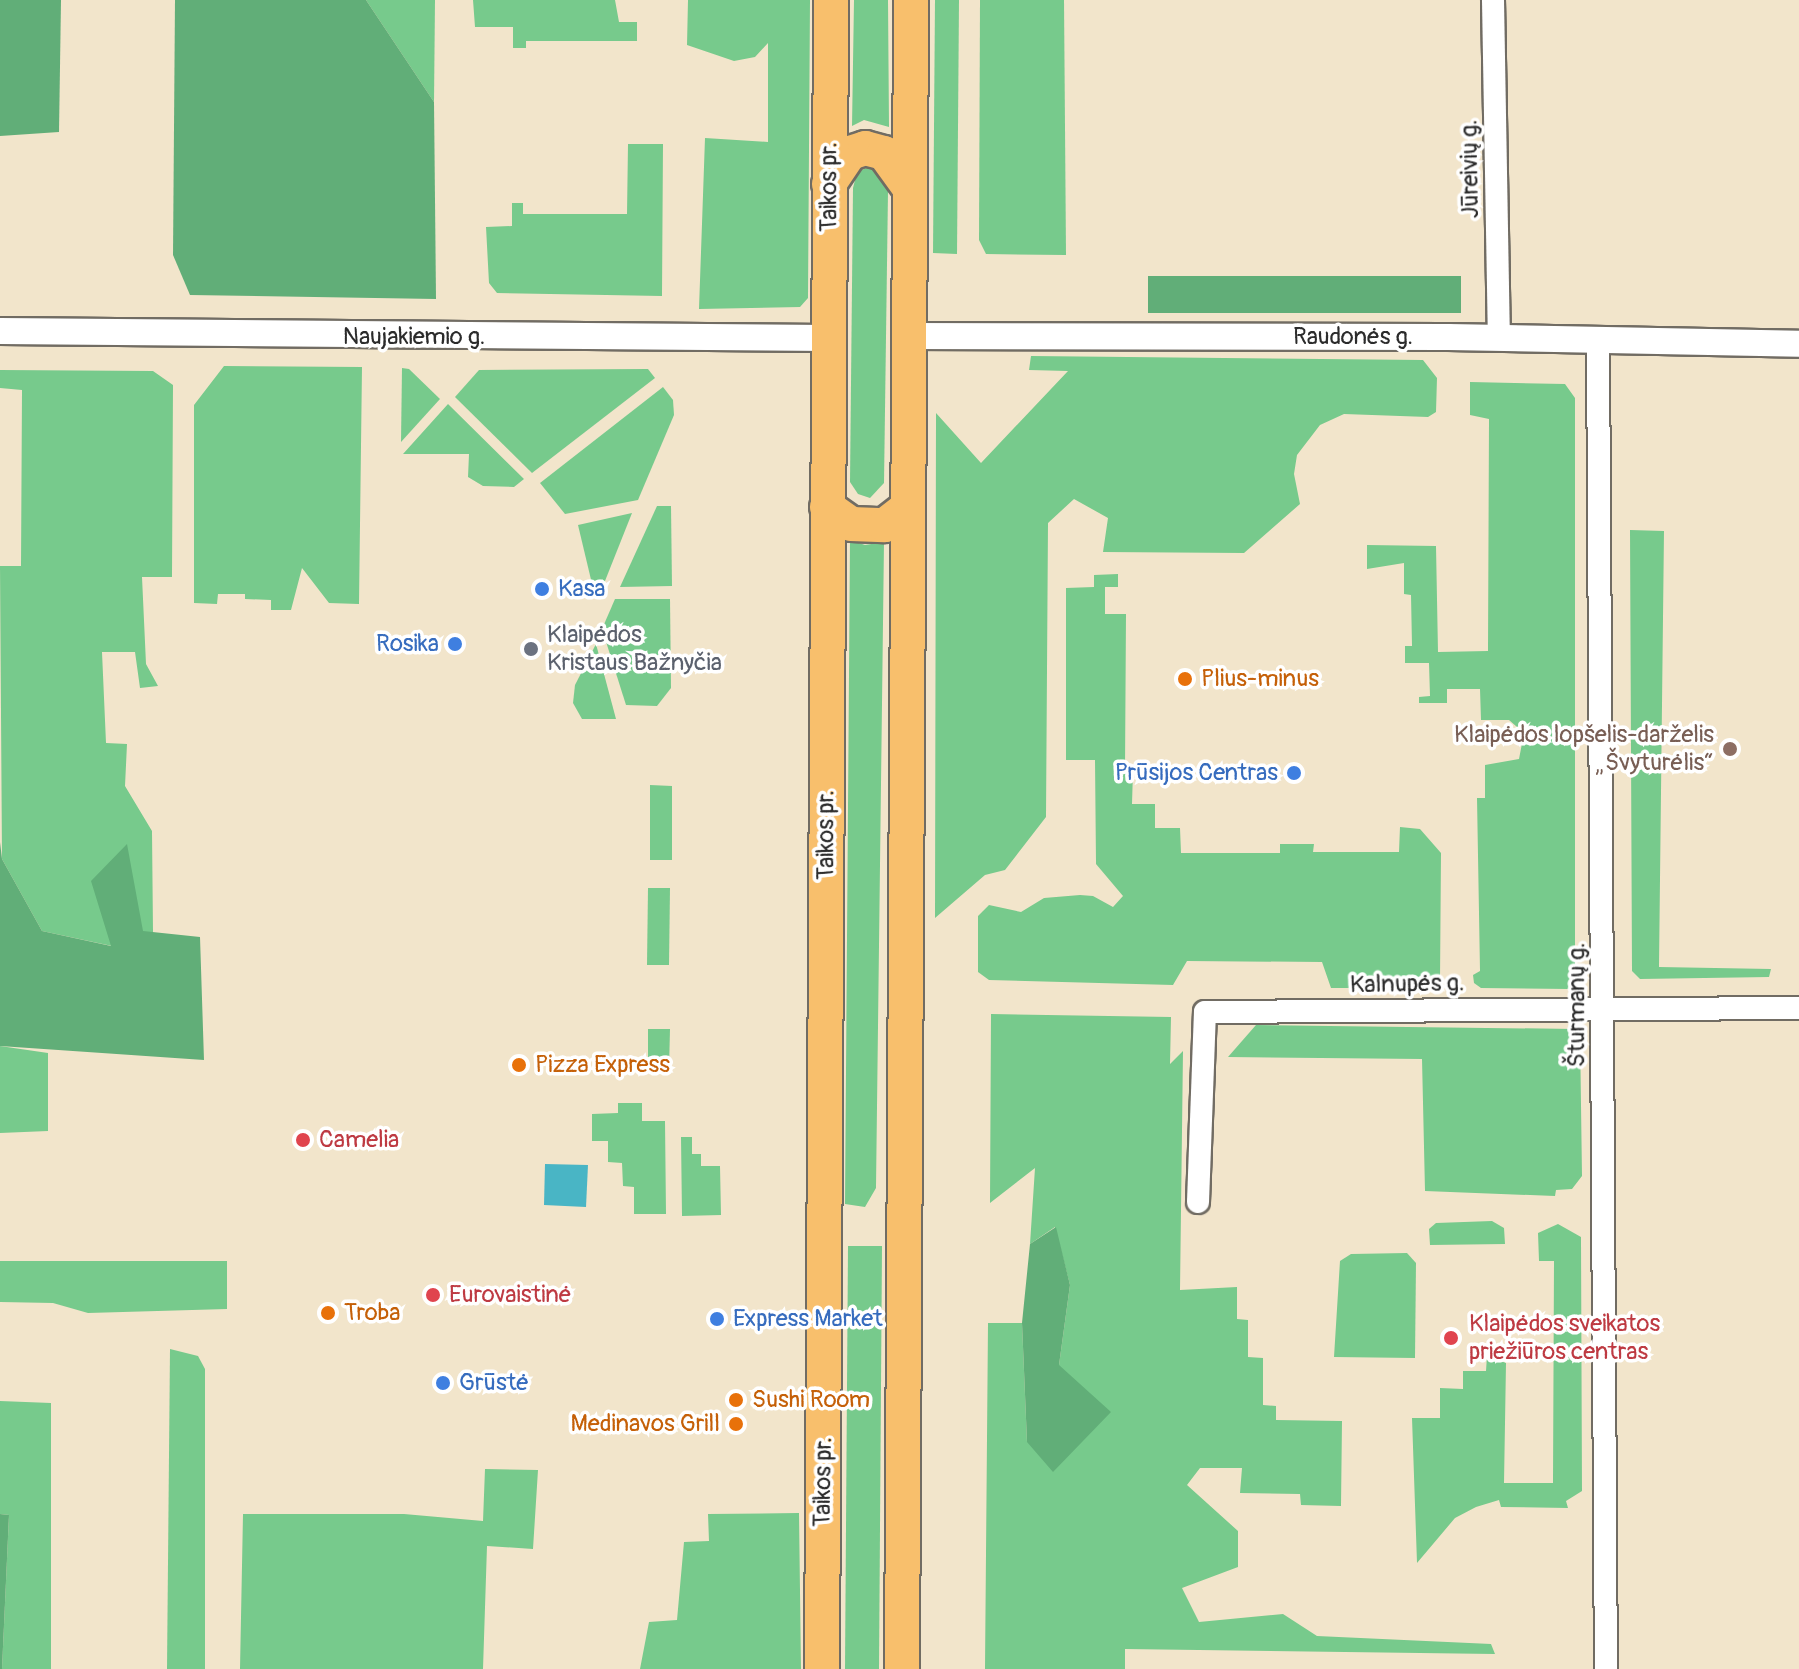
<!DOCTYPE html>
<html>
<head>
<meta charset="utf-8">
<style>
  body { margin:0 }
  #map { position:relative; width:1799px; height:1669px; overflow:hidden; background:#f2e5cb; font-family:Pangolin,sans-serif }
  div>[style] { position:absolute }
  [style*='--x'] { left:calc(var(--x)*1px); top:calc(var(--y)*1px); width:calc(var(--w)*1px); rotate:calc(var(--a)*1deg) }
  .green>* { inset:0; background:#77ca8c }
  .forest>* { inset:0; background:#61ae78 }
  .water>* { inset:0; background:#49b5c5 }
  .roads { filter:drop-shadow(2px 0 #716c63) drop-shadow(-2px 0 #716c63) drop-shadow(0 2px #716c63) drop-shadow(0 -2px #716c63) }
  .minor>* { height:22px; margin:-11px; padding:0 11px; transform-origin:11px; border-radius:11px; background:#fff }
  .tertiary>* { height:26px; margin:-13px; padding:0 13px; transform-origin:13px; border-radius:13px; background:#fff }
  .primary>* { height:34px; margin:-17px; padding:0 17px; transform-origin:17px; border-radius:17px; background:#f8bf6c }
  .dots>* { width:22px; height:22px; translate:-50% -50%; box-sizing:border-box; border:4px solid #fff; border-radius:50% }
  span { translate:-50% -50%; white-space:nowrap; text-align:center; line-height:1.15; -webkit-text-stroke:7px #fff; paint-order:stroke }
  .street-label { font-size:24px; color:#2b2b2b }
  .shop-label { font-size:24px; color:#366cbe }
  .left { translate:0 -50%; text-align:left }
  .right { translate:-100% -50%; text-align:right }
  .worship-label { font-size:24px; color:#5b616d }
  .food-label { font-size:24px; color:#c56008 }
  .education-label { font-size:24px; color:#785e54 }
  .health-label { font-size:24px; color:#be3a42 }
</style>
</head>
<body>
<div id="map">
  <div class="green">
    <div style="clip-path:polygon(366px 0,435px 0,434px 102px)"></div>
    <div style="clip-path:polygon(473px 0,615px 0,619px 22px,637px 22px,637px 41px,526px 41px,526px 48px,513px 48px,513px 27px,475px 27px)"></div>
    <div style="clip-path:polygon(688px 0,810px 0,808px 298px,800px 307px,699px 309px,705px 138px,768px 142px,768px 43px,755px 57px,734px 61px,687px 45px)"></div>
    <div style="clip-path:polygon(854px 0,888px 0,889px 127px,864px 120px,852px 126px)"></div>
    <div style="clip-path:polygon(935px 0,959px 0,957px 254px,933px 253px)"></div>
    <div style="clip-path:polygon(980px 0,1064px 0,1066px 255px,986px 254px,979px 240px)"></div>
    <div style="clip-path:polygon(628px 144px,663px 144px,662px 296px,497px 293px,489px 283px,486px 227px,512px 226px,512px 203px,523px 203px,523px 214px,627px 214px)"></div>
    <div style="clip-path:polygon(871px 166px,881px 171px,888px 191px,884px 483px,870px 498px,858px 494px,850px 482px,853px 188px,857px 172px)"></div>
    <div style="clip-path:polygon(1031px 356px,1423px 360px,1437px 378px,1436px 412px,1428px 417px,1344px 414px,1320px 425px,1297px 455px,1294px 474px,1300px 504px,1244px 553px,1103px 552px,1108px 518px,1074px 499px,1048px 523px,1046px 817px,1005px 870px,985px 875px,935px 918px,936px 413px,981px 463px,1068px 371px,1029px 370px)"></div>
    <div style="clip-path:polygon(224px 366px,362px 367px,359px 604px,329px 603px,302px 568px,291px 610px,271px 610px,271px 600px,245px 599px,245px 594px,218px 594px,217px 604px,194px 603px,194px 405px)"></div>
    <div style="clip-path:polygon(402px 368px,409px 369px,440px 399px,401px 442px)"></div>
    <div style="clip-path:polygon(648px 369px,655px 378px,532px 473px,455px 397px,479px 370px)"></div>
    <div style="clip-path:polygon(0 370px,153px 371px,173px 385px,172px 577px,142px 577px,146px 664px,158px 686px,140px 688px,135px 652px,102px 652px,106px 743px,127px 744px,125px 786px,152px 831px,153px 932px,112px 946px,42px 931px,2px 859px,0 566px,21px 566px,22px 390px,0 388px)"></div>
    <div style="clip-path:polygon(1470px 382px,1565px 384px,1575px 398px,1575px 984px,1569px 989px,1481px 988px,1474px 983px,1473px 975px,1480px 971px,1477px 798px,1485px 798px,1485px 765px,1519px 759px,1524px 733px,1509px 720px,1481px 720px,1480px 689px,1447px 689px,1447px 703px,1419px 703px,1419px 697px,1430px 696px,1429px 663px,1405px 663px,1405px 646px,1412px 646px,1411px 595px,1404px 594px,1404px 563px,1367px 569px,1367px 545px,1436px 546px,1438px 652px,1488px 651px,1489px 419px,1470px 415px)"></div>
    <div style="clip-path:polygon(663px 387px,673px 400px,674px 415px,638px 500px,565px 514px,540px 483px)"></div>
    <div style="clip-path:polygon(448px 404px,524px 479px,514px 487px,483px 486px,468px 477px,469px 454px,403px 454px)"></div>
    <div style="clip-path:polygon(657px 506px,671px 506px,672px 586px,620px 587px)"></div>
    <div style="clip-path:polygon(632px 513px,603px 586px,593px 588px,578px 525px)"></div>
    <div style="clip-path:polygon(1630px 530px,1664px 531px,1659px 967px,1771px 969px,1769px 977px,1640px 979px,1632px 971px)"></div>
    <div style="clip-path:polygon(850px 540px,865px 545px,884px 542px,876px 1188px,865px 1207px,845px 1204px)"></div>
    <div style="clip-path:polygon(1118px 574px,1118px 587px,1105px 587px,1105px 614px,1126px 614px,1125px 770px,1133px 771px,1132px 804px,1155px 804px,1155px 828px,1180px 828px,1181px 853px,1280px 853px,1280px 844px,1314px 844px,1313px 852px,1399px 852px,1400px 827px,1420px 829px,1441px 853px,1440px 980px,1432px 988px,1331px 988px,1322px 962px,1187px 961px,1173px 985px,989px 980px,978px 972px,978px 916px,989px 905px,1021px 912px,1044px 898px,1080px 895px,1093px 896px,1113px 907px,1123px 896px,1096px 864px,1095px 760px,1066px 760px,1066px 588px,1094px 587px,1094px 575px)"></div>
    <div style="clip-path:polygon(615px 599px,670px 599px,671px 688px,657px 706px,626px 705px,602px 629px)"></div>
    <div style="clip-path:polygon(596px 644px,616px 719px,582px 719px,573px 703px,575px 685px)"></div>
    <div style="clip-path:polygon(650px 785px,672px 786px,672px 860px,650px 860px)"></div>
    <div style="clip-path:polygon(648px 888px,670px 888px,669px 965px,647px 965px)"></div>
    <div style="clip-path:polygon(991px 1014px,1171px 1017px,1170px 1064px,1183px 1051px,1180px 1290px,1237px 1287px,1237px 1319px,1248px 1320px,1248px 1357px,1263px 1358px,1263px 1405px,1276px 1406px,1276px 1420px,1342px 1421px,1341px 1506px,1301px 1505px,1300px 1494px,1240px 1493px,1242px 1468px,1200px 1468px,1187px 1485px,1238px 1531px,1238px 1567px,1182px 1588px,1199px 1622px,1283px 1614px,1317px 1636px,1491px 1644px,1495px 1654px,1125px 1649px,1125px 1669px,985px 1669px,988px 1323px,1022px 1323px,1027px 1442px,1059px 1365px,1070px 1285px,1055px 1227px,1030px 1244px,1035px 1168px,990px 1203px)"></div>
    <div style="clip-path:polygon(1256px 1025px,1575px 1029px,1580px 1033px,1582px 1176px,1572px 1189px,1556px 1190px,1555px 1196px,1425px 1191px,1422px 1059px,1228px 1057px)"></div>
    <div style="clip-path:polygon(648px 1029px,670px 1029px,669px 1069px,648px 1069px)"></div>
    <div style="clip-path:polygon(0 1046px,48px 1053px,48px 1131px,0 1133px)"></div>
    <div style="clip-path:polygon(618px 1103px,642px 1103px,642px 1121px,665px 1121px,666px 1214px,634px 1214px,634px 1187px,623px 1186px,622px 1163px,608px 1162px,608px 1141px,592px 1141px,592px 1114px,618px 1113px)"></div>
    <div style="clip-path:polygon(681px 1137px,692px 1137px,692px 1154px,701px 1154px,701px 1166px,720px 1166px,721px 1215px,682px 1216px)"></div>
    <div style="clip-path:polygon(1492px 1221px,1504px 1228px,1505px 1244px,1430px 1245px,1429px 1229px,1436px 1223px)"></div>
    <div style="clip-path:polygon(1558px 1224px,1581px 1237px,1582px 1491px,1566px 1501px,1568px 1508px,1501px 1507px,1499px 1500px,1476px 1507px,1455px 1518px,1417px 1563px,1412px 1418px,1440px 1418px,1440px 1388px,1463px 1389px,1463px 1371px,1486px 1371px,1487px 1356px,1506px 1363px,1504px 1483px,1553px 1483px,1554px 1261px,1539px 1261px,1538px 1233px)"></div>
    <div style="clip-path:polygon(848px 1246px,882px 1246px,879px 1669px,845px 1669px)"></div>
    <div style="clip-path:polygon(1407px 1253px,1416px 1263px,1415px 1358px,1334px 1357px,1340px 1261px,1351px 1254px)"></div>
    <div style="clip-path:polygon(0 1261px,227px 1261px,227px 1309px,88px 1313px,53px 1303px,0 1302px)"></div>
    <div style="clip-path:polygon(170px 1349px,198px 1356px,205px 1369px,205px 1669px,167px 1669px)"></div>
    <div style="clip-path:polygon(0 1401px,51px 1403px,51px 1669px,2px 1669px,9px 1515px,0 1514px)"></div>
    <div style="clip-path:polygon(485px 1469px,538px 1470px,533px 1549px,487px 1546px,483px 1669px,240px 1669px,243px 1514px,404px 1514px,483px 1521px)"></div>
    <div style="clip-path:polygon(799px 1513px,801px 1669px,640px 1669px,649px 1622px,677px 1620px,684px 1542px,709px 1541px,708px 1514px)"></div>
  </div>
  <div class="forest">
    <div style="clip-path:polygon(0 0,61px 0,59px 132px,0 136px)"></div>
    <div style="clip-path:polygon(175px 0,366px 0,434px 102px,436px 299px,190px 295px,173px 255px)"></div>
    <div style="clip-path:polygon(1148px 276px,1461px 276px,1461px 313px,1148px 313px)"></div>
    <div style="clip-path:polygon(0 842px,2px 859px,42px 931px,111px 946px,91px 881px,127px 844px,143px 931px,200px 937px,204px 1060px,0 1046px)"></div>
    <div style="clip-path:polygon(1056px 1227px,1070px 1285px,1059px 1365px,1111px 1412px,1053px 1472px,1027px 1442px,1022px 1323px,1030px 1244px)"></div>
    <div style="clip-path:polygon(0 1514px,9px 1515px,2px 1669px,0 1669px)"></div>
  </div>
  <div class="water">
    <div style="clip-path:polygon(545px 1164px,588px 1165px,586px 1207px,544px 1205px)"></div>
  </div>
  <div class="roads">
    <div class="minor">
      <div style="--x:1493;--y:0;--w:338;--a:89"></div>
      <div style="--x:1598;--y:340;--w:1329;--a:89.66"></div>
      <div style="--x:1198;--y:1202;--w:190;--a:-87.9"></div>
      <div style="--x:1205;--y:1012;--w:594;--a:-0.39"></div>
    </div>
    <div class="tertiary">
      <div style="--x:0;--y:331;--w:828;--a:0.48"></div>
      <div style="--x:907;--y:336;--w:541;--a:0.11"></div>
      <div style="--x:1448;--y:337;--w:351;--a:1.1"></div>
    </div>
    <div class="primary">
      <div style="--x:829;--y:184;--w:37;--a:-56"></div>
      <div style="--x:850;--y:153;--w:16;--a:-18"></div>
      <div style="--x:865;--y:148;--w:20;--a:15"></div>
      <div style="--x:884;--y:153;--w:41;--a:54"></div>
      <div style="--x:827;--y:507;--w:29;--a:35"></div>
      <div style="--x:851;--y:524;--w:34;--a:2"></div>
      <div style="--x:885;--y:525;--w:29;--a:-38"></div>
      <div style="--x:822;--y:1669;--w:1669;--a:-89.69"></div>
      <div style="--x:902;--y:1669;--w:1669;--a:-89.69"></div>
    </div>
  </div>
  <div class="dots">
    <div style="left:542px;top:589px;background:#3f7fe0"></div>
    <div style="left:455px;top:644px;background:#3f7fe0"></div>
    <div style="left:531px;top:649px;background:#6b7280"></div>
    <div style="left:1185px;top:679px;background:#e8710a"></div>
    <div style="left:1730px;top:749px;background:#8d6e63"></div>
    <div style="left:1294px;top:773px;background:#3f7fe0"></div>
    <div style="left:519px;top:1065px;background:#e8710a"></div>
    <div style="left:303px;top:1140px;background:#e0444e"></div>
    <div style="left:433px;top:1295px;background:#e0444e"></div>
    <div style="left:328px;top:1313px;background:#e8710a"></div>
    <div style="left:717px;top:1319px;background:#3f7fe0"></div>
    <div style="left:1451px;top:1338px;background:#e0444e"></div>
    <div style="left:443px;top:1383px;background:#3f7fe0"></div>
    <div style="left:736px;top:1400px;background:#e8710a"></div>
    <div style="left:736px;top:1424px;background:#e8710a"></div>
  </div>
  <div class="street-label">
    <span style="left:1470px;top:169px;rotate:-91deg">Jūreivių g.</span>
    <span style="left:829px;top:187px;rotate:-90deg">Taikos pr.</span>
    <span style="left:414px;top:337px">Naujakiemio g.</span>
    <span style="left:1353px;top:337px">Raudonės g.</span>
    <span style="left:826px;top:835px;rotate:-90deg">Taikos pr.</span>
    <span style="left:1407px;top:984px;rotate:-1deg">Kalnupės g.</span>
    <span style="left:1577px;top:1005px;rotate:-90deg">Šturmanų g.</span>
    <span style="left:823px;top:1482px;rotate:-89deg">Taikos pr.</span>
  </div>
  <div class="shop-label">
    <span class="left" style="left:558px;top:589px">Kasa</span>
    <span class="right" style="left:439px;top:644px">Rosika</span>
    <span class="right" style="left:1278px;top:773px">Prūsijos Centras</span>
    <span class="left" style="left:733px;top:1319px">Express Market</span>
    <span class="left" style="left:459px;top:1383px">Grūstė</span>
  </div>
  <div class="worship-label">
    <span class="left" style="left:547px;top:649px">Klaipėdos<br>Kristaus Bažnyčia</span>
  </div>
  <div class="food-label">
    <span class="left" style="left:1201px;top:679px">Plius-minus</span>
    <span class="left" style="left:535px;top:1065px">Pizza Express</span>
    <span class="left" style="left:344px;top:1313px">Troba</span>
    <span class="left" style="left:752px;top:1400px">Sushi Room</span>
    <span class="right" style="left:720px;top:1424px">Medinavos Grill</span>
  </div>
  <div class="education-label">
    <span class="right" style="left:1714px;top:749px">Klaipėdos lopšelis-darželis<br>„Švyturėlis“</span>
  </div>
  <div class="health-label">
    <span class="left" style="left:319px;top:1140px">Camelia</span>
    <span class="left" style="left:449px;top:1295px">Eurovaistinė</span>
    <span class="left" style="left:1469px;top:1338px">Klaipėdos sveikatos<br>priežiūros centras</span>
  </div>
</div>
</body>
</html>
